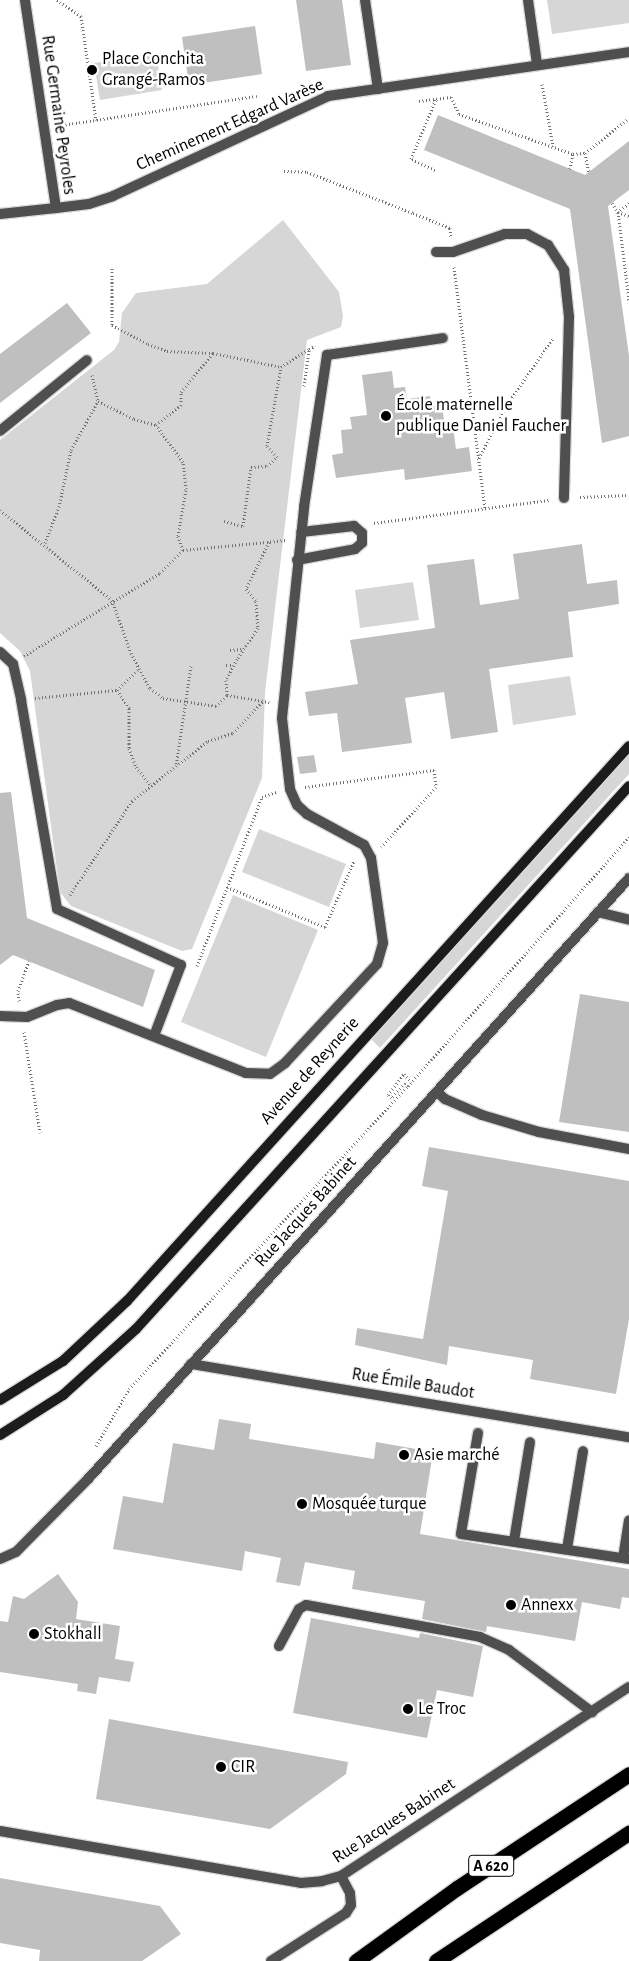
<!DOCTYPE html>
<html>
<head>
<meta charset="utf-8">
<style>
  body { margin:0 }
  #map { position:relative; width:629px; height:1961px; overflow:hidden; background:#fff; font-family:"Alegreya Sans",sans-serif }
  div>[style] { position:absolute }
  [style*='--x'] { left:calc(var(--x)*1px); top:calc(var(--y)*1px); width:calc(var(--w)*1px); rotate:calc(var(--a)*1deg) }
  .green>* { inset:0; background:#d6d6d6 }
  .building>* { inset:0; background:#bfbfbf }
  .path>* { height:3px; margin-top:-1.5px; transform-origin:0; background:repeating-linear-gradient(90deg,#717171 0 1px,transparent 0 3.5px) }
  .roads { filter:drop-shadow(1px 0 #dbdbdb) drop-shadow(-1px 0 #dbdbdb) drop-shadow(0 1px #dbdbdb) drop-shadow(0 -1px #dbdbdb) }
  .lane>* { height:10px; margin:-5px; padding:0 5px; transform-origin:5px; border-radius:5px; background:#4f4f4f }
  .street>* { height:10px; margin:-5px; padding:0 5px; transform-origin:5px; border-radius:5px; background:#4f4f4f }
  .secondary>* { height:10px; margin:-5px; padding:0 5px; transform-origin:5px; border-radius:5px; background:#1c1c1c }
  .highway>* { height:15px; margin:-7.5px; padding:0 7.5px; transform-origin:7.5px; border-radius:7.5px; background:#000 }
  .dots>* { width:14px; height:14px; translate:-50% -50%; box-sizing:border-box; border:2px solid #fff; border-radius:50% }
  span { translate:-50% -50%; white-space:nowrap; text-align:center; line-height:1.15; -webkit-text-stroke:5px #fff; paint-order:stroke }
  .shield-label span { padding:1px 4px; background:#fff; border:1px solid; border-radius:4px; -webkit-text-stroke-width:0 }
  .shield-label { font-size:16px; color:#000; font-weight:700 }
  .poi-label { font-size:18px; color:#000 }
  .left { translate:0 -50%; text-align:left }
  .street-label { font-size:18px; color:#000 }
</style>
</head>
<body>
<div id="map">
  <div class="green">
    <div style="clip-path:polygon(547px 0,629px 0,629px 23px,552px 34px)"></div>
    <div style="clip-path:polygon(156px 54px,162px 90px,100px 100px,94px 63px)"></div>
    <div style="clip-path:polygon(283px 220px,339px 292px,343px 316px,341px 327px,307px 340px,265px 692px,262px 778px,192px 949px,182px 951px,71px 906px,60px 892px,30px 671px,20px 651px,0 633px,0 440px,114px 350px,119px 342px,122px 313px,136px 293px,207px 284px)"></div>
    <div style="clip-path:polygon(413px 582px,419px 620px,360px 628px,355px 590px)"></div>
    <div style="clip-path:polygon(570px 676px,576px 715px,513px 725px,508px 685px)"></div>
    <div style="clip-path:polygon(629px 751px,629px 774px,380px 1048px,369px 1037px)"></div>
    <div style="clip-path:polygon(259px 829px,346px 864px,329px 907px,242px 872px)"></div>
    <div style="clip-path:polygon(233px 895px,318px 930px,266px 1057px,181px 1022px)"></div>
  </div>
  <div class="building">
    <div style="clip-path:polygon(296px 0,342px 0,351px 65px,306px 71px)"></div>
    <div style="clip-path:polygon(255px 26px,262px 74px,189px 85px,182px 37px)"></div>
    <div style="clip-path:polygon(438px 115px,585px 175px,629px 141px,629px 190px,608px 206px,629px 356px,629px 436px,602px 443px,570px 209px,424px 150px)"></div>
    <div style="clip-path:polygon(67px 303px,91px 333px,0 403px,0 354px)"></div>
    <div style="clip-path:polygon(392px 371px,394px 388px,405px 387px,407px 399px,430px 396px,431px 407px,442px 405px,445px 428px,453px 427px,456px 449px,469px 447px,472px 471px,405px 480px,404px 469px,336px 478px,332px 455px,343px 453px,341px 430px,352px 429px,350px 417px,367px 415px,362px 375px)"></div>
    <div style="clip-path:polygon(582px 544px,587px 584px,617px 580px,619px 604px,568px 612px,573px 657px,489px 669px,498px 732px,451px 739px,444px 692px,405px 698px,412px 743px,342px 752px,337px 713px,309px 716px,305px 692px,358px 684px,350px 640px,435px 628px,427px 565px,474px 559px,480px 605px,519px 599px,513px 554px)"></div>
    <div style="clip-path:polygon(314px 755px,317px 772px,300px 774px,297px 757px)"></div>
    <div style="clip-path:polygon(11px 792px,27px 918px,155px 970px,143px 1007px,13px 955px,0 965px,0 793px)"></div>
    <div style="clip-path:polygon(580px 994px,629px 1002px,629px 1132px,559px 1122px)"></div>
    <div style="clip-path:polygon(429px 1147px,629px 1181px,629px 1319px,616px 1394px,530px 1379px,533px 1360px,449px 1346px,447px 1365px,355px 1345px,357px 1328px,423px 1339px,448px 1191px,422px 1186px)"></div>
    <div style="clip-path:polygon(219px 1419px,251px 1424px,249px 1439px,374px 1459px,376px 1442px,433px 1452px,420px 1534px,629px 1569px,629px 1598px,622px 1597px,620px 1609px,582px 1602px,575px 1641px,487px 1626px,486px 1632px,422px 1619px,425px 1601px,352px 1589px,355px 1571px,305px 1562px,300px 1586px,276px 1582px,281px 1558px,245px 1551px,242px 1571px,113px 1549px,123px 1496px,163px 1503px,173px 1443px,214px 1450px)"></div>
    <div style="clip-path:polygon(58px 1574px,78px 1602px,76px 1619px,120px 1626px,115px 1659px,134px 1662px,130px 1682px,99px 1677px,96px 1694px,77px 1691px,78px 1684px,0 1672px,0 1621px,8px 1622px,13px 1596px,24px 1599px)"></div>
    <div style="clip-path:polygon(311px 1618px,419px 1638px,420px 1633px,483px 1646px,473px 1697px,437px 1690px,427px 1738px,293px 1713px)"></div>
    <div style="clip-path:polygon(109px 1719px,348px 1762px,346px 1774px,270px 1829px,96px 1799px)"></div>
    <div style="clip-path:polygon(0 1878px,160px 1906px,181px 1934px,142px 1961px,39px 1961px,40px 1950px,0 1943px)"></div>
  </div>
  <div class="path">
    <div style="--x:57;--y:0;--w:29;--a:34"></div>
    <div style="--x:81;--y:16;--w:105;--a:81.8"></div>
    <div style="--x:542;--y:84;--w:63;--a:79.9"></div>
    <div style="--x:419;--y:101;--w:32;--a:-7"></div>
    <div style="--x:451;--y:97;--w:19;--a:65"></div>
    <div style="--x:459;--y:114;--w:121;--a:19.3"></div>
    <div style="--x:573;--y:154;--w:12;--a:-5"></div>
    <div style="--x:585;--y:153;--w:56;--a:-38.5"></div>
    <div style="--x:62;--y:125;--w:197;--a:-8.5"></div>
    <div style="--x:585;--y:153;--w:20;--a:79"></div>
    <div style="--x:570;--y:169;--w:15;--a:-79"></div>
    <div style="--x:435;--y:170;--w:26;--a:-155"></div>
    <div style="--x:411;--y:159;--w:65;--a:-67.4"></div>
    <div style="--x:284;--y:171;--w:23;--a:2"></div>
    <div style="--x:307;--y:172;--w:114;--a:21.1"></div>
    <div style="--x:413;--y:213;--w:40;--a:22"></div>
    <div style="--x:450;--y:228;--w:10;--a:84"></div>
    <div style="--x:612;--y:203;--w:11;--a:56"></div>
    <div style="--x:618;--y:212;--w:12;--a:20"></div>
    <div style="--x:629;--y:203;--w:14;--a:141"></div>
    <div style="--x:618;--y:212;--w:89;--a:82.9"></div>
    <div style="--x:454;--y:267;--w:244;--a:82.7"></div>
    <div style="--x:112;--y:268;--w:57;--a:90"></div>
    <div style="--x:112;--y:325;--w:41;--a:27.8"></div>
    <div style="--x:148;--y:344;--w:20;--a:20"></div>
    <div style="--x:167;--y:351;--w:46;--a:2.5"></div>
    <div style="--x:213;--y:353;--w:69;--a:11.6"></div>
    <div style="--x:92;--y:375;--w:27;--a:77"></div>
    <div style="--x:304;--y:386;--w:37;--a:-82"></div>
    <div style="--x:309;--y:349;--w:7;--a:-27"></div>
    <div style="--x:479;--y:458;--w:59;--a:-62.6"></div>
    <div style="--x:506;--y:406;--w:83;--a:-55.3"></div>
    <div style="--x:580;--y:497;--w:49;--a:-2.3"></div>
    <div style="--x:0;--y:510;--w:144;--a:38.8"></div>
    <div style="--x:112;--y:600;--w:56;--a:70.3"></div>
    <div style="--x:131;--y:653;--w:40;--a:62"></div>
    <div style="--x:150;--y:688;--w:16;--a:38"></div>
    <div style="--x:163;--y:698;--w:54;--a:8.6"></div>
    <div style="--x:216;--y:706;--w:16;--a:-45"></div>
    <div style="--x:224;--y:521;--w:20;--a:15"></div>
    <div style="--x:243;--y:526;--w:60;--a:-82.3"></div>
    <div style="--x:251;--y:467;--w:16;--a:-4"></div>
    <div style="--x:267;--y:466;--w:13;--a:-42"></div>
    <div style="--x:277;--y:457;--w:15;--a:-132"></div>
    <div style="--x:267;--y:446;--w:80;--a:-80"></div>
    <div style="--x:281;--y:367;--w:33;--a:-33"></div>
    <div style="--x:374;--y:523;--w:177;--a:-7.5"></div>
    <div style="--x:269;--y:542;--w:52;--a:116.1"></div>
    <div style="--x:246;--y:589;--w:16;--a:50"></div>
    <div style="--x:256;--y:601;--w:27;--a:86"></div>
    <div style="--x:258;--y:628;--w:37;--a:124"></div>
    <div style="--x:237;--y:659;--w:24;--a:118"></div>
    <div style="--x:226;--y:680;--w:15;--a:86"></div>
    <div style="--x:227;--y:695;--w:43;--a:9.5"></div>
    <div style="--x:45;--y:543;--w:39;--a:-69"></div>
    <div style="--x:59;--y:507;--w:58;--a:-78.1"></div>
    <div style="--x:71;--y:450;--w:56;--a:-61.1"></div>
    <div style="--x:98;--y:401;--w:40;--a:26.6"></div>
    <div style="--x:134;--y:419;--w:23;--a:15"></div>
    <div style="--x:183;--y:550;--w:15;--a:-110"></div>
    <div style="--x:178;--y:536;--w:48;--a:-80.3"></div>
    <div style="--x:186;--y:489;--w:27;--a:-96"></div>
    <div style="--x:183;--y:462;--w:46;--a:-126.1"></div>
    <div style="--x:156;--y:425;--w:32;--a:-39"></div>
    <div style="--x:181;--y:405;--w:13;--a:-90"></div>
    <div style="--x:181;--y:392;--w:50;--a:-50.6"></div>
    <div style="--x:230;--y:650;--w:12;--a:-5"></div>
    <div style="--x:24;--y:656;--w:159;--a:-31.4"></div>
    <div style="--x:160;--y:573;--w:33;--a:-45"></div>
    <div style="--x:183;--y:550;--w:104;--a:-5.5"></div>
    <div style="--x:226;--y:665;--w:7;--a:0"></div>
    <div style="--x:191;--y:666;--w:101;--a:98.5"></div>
    <div style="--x:176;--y:766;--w:41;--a:-38"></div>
    <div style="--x:208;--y:741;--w:26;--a:-18"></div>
    <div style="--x:233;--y:733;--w:44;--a:-46.8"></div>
    <div style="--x:117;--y:690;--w:22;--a:56"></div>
    <div style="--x:129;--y:708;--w:40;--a:90"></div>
    <div style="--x:129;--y:748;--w:20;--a:70"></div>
    <div style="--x:136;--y:767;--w:22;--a:51"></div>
    <div style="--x:35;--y:698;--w:82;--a:-5.6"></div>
    <div style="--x:117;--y:690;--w:29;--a:-44"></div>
    <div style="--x:305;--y:787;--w:130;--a:-7.5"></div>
    <div style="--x:434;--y:770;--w:17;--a:83"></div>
    <div style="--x:436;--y:787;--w:81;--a:132.5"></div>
    <div style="--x:227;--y:887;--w:106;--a:22.2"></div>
    <div style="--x:325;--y:927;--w:72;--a:-66.3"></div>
    <div style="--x:70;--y:895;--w:113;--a:-56.6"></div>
    <div style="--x:132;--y:801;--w:56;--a:-38.5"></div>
    <div style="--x:197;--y:966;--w:181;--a:-69"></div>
    <div style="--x:262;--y:797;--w:15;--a:-20"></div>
    <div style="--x:19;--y:1001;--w:10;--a:-96"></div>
    <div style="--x:18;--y:991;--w:32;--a:-70"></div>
    <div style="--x:24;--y:1032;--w:102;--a:81"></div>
    <div style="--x:408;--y:1086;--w:4;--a:-135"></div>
    <div style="--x:405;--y:1083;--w:21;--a:133"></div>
    <div style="--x:391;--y:1098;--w:4;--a:-135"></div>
    <div style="--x:388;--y:1095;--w:26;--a:-53"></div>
    <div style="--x:404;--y:1074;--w:11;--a:49"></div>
    <div style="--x:96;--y:1446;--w:66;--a:-59.9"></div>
    <div style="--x:129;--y:1389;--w:412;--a:-47.4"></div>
    <div style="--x:408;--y:1086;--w:333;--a:-48.4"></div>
  </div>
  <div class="roads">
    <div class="lane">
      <div style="--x:436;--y:252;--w:17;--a:0"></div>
      <div style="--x:453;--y:252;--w:55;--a:-19.1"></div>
      <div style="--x:505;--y:234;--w:22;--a:0"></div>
      <div style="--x:527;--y:234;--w:24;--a:28"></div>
      <div style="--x:548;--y:245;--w:30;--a:57"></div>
      <div style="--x:564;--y:270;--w:47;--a:83.9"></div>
      <div style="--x:569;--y:317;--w:181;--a:91.6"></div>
      <div style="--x:0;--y:431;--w:112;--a:-39.2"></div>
      <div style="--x:304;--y:507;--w:154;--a:-81.4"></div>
      <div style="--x:327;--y:355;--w:117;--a:-8.3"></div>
      <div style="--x:297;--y:560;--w:59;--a:-10.7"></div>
      <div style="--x:355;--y:549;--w:9;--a:-41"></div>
      <div style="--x:362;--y:543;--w:10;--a:-90"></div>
      <div style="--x:362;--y:533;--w:11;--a:-139"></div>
      <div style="--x:354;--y:526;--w:53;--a:173.5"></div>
      <div style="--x:0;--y:652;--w:18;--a:43"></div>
      <div style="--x:13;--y:664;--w:37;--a:77"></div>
      <div style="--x:21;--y:700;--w:212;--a:80.2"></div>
      <div style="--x:57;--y:909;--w:136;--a:24.3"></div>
      <div style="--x:181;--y:965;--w:76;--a:110.8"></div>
      <div style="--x:598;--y:912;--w:32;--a:14"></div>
      <div style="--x:437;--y:1092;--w:11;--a:41"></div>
      <div style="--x:445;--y:1099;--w:40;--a:23.4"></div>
      <div style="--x:482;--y:1115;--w:59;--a:16.6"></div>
      <div style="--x:539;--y:1132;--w:92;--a:10.7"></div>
      <div style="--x:478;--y:1433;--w:102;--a:99.6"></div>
      <div style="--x:461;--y:1534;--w:170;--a:8.5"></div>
      <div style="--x:514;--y:1541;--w:100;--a:-80.8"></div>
      <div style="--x:567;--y:1549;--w:99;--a:-80.7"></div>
      <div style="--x:623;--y:1558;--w:38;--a:-81"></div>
      <div style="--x:279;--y:1646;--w:42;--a:-61.6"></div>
      <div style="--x:299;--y:1609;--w:8;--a:-30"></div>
      <div style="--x:306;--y:1605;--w:177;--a:10.4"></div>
      <div style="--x:480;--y:1637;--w:32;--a:24"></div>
      <div style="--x:509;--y:1650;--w:104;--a:36.8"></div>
    </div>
    <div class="street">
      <div style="--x:365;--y:0;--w:90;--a:81.7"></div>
      <div style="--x:528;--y:0;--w:65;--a:82"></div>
      <div style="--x:56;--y:208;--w:33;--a:-7"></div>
      <div style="--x:89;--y:204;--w:25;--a:-18"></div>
      <div style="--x:113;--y:196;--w:237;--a:-24.9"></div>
      <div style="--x:328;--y:96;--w:304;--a:-8.3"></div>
      <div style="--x:0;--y:214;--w:56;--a:-6.1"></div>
      <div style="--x:56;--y:208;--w:210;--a:-98.5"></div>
      <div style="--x:0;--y:1016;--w:27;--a:2"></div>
      <div style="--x:27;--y:1017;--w:32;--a:-22"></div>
      <div style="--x:57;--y:1005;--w:12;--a:-9"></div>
      <div style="--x:69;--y:1003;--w:190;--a:21.6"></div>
      <div style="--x:246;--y:1073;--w:24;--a:2"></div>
      <div style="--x:270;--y:1074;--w:19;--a:-36"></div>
      <div style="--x:285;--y:1063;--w:135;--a:-47.1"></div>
      <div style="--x:377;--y:964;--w:22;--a:-74"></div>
      <div style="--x:383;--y:943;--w:86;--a:-98"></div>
      <div style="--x:371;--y:858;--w:15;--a:-118"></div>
      <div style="--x:364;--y:845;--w:65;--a:-151.5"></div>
      <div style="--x:307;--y:814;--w:13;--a:-138"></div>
      <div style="--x:297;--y:805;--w:17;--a:-114"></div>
      <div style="--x:290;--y:789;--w:71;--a:-96.4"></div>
      <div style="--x:282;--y:718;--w:212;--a:-84"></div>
      <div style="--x:191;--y:1364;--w:444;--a:9.5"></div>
      <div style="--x:0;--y:1559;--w:17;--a:-24"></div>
      <div style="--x:16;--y:1552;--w:104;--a:-45.4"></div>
      <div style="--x:89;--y:1478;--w:807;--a:-48.01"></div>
      <div style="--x:0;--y:1831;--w:305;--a:9.8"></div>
      <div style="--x:301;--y:1883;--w:21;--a:-5"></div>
      <div style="--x:322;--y:1881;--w:20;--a:-15"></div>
      <div style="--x:341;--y:1876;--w:344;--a:-33.3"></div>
      <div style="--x:271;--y:1961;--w:89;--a:-32.6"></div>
      <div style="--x:346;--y:1913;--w:9;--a:-58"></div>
      <div style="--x:351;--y:1905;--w:12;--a:-95"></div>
      <div style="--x:350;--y:1893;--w:19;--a:-118"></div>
    </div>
    <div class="secondary">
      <div style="--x:0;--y:1400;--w:74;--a:-31.8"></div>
      <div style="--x:63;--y:1361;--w:88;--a:-43.2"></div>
      <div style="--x:127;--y:1301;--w:748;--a:-47.87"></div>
      <div style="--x:0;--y:1435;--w:75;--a:-32.4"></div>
      <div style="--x:63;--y:1395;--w:98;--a:-42.1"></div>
      <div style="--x:136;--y:1329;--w:733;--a:-47.76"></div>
    </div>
    <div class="highway">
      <div style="--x:356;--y:1961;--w:125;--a:-35.9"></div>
      <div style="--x:457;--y:1888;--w:206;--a:-33.5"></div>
      <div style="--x:436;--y:1961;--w:232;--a:-33.6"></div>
    </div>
  </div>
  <div class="dots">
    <div style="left:92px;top:70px;background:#000"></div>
    <div style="left:386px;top:416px;background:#000"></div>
    <div style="left:404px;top:1455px;background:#000"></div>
    <div style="left:302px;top:1504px;background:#000"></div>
    <div style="left:511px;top:1605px;background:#000"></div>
    <div style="left:34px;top:1634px;background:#000"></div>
    <div style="left:408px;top:1709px;background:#000"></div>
    <div style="left:221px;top:1767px;background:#000"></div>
  </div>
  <div class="shield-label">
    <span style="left:491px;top:1866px">A 620</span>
  </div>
  <div class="poi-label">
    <span class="left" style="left:102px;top:70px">Place Conchita<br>Grangé-Ramos</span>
    <span class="left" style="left:396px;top:416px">École maternelle<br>publique Daniel Faucher</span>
    <span class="left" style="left:414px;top:1455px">Asie marché</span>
    <span class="left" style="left:312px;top:1504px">Mosquée turque</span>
    <span class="left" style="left:521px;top:1605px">Annexx</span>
    <span class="left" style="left:44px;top:1634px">Stokhall</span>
    <span class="left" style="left:418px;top:1709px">Le Troc</span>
    <span class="left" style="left:231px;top:1767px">CIR</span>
  </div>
  <div class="street-label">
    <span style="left:58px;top:115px;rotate:82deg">Rue Germaine Peyroles</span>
    <span style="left:230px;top:125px;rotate:-24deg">Cheminement Edgard Varèse</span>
    <span style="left:310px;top:1071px;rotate:-48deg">Avenue de Reynerie</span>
    <span style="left:306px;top:1212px;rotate:-48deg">Rue Jacques Babinet</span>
    <span style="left:413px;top:1384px;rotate:9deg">Rue Émile Baudot</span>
    <span style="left:394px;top:1821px;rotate:-33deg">Rue Jacques Babinet</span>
  </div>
</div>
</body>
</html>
